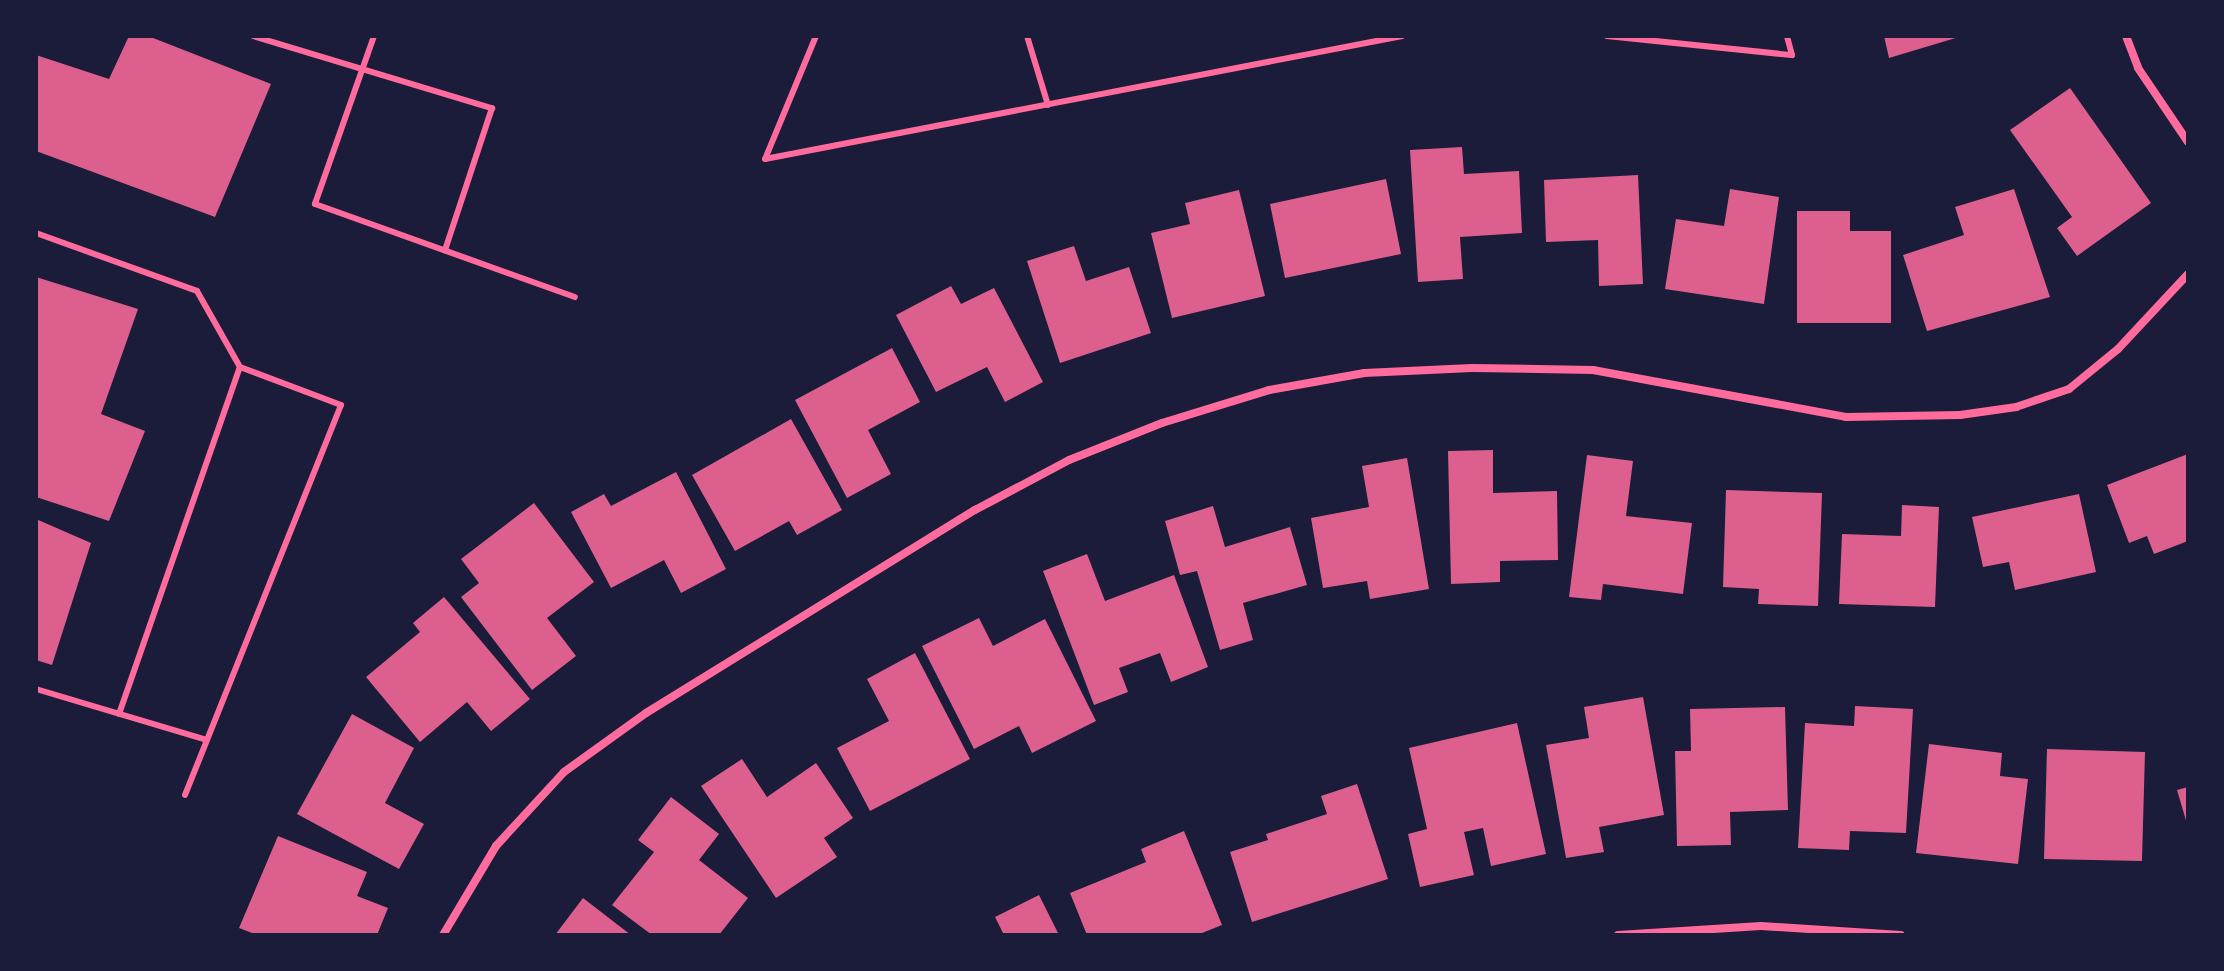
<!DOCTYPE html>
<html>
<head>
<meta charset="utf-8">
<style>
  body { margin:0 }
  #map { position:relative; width:2224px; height:971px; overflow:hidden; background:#1b1b3a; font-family:Lato,sans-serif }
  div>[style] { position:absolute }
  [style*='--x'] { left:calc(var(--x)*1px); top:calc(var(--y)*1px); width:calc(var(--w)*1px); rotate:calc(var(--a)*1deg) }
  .building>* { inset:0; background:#dd5f8e }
  .service>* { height:6px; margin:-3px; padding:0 3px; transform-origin:3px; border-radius:3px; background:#ff6b9d }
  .minor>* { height:8px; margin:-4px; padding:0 4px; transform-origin:4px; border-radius:4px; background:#ff6b9d }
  span { translate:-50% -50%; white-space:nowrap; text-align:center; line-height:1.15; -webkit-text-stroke:6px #1b1b3a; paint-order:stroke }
  .frame { position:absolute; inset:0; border:38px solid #1b1b3a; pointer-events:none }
</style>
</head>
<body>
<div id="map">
  <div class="building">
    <div style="clip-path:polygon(129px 36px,148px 36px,271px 84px,215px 217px,36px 151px,36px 55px,109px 79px)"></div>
    <div style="clip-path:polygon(1884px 36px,1959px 36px,1959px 37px,1889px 58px)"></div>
    <div style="clip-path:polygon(2070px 88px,2151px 203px,2077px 256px,2057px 228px,2072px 217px,2010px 130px)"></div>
    <div style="clip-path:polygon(1462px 147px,1464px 174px,1519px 171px,1522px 233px,1460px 237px,1463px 279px,1418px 282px,1410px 150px)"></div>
    <div style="clip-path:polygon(1638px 175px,1643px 284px,1599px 286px,1598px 240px,1546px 242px,1544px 180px)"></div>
    <div style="clip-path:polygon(1386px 179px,1401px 254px,1285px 278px,1270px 204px)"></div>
    <div style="clip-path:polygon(1730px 189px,1779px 197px,1764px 304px,1665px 289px,1676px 219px,1724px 226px)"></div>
    <div style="clip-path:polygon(2014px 189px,2050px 297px,1927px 331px,1903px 255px,1964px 235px,1955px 207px)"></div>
    <div style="clip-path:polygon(1239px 190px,1265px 296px,1172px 318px,1151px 233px,1190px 224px,1185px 203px)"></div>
    <div style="clip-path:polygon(1797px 211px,1850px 211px,1850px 231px,1891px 231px,1891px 323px,1797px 323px)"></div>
    <div style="clip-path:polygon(1074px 246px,1086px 281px,1129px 267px,1151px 333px,1060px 363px,1027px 261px)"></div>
    <div style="clip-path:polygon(36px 277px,138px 309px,101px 414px,145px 431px,109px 521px,36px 497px)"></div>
    <div style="clip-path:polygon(951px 286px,961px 304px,994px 288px,1043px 382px,1005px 402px,987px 367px,936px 392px,896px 315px)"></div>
    <div style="clip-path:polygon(892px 348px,920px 402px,868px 430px,891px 474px,847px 498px,795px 400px)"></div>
    <div style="clip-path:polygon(791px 419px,842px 510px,797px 535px,789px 521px,735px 551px,692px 475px)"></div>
    <div style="clip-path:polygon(1493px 450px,1493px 493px,1557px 491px,1558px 560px,1500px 561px,1500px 582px,1451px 584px,1448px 451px)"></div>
    <div style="clip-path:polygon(2188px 454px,2188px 541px,2154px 554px,2147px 536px,2129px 543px,2107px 485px)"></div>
    <div style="clip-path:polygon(1587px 455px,1633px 461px,1626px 516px,1692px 523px,1683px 594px,1603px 584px,1601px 600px,1569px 597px)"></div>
    <div style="clip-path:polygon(1407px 458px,1429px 589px,1370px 599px,1367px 581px,1323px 588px,1311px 518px,1369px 507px,1362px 466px)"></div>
    <div style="clip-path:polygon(676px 472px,726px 569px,681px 593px,664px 560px,611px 588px,571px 512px,604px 494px,611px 506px)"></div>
    <div style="clip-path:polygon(1726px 490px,1822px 493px,1818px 606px,1758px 604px,1759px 589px,1723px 587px)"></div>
    <div style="clip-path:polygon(2079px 494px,2096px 572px,2015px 590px,2009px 562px,1983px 567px,1972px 517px)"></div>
    <div style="clip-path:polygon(534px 503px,594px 582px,547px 618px,576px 656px,532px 690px,461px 597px,479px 583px,461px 559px)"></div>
    <div style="clip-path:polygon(1902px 505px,1939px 507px,1935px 607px,1839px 604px,1842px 534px,1901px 536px)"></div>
    <div style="clip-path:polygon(1213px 506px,1225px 547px,1290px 527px,1307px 585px,1243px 603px,1253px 640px,1220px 650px,1197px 571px,1180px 575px,1165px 521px)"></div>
    <div style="clip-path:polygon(36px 519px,91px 543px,52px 665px,36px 660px)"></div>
    <div style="clip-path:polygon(1087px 554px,1105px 601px,1174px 575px,1208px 667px,1171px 682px,1160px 653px,1119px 668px,1128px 692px,1094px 705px,1043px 571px)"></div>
    <div style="clip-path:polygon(444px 597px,530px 699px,491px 731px,467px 702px,420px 742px,366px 677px,420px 632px,413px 623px)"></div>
    <div style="clip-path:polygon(979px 618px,993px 646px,1045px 619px,1096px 721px,1032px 753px,1019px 726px,974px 749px,922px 646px)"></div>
    <div style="clip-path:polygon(915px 653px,970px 759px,870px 811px,837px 748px,889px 721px,867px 679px)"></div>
    <div style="clip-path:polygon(1643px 697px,1664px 815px,1599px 827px,1604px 852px,1566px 858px,1546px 745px,1589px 738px,1584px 707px)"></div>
    <div style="clip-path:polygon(1855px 706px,1913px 709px,1906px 833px,1850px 831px,1849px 850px,1798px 848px,1805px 723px,1854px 726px)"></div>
    <div style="clip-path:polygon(1785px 707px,1788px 810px,1730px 812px,1731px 845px,1677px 846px,1675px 751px,1691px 751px,1690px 709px)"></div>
    <div style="clip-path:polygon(352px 714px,414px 748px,385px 803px,424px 824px,399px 869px,297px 814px)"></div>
    <div style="clip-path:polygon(1517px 723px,1546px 854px,1491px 866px,1483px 828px,1464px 832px,1474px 875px,1420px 887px,1408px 834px,1427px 829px,1409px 748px)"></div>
    <div style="clip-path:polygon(1929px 744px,2002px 753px,2000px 776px,2028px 779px,2018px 864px,1916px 853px)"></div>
    <div style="clip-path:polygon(2047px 749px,2145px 752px,2142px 861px,2044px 859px)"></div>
    <div style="clip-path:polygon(742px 759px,767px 797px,816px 763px,853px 818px,824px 838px,837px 857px,776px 898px,701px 786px)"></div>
    <div style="clip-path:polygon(1357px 784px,1388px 879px,1252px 922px,1230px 852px,1268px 840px,1266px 834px,1327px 814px,1321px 796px)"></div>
    <div style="clip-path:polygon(2188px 787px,2188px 824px,2187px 824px,2177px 790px)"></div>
    <div style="clip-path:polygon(671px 797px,719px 834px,699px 860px,748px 898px,719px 935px,652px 935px,612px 905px,654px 852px,638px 840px)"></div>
    <div style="clip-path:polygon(1184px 831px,1222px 925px,1197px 935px,1087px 935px,1070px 893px,1146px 862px,1141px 849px)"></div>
    <div style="clip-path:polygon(278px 836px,367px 872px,357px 896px,388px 908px,377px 935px,257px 935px,239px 928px)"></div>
    <div style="clip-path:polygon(1039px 895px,1059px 935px,998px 935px,1003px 933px,995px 917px)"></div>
    <div style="clip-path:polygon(583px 898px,631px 935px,555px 935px)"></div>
  </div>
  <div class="service">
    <div style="--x:253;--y:36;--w:250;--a:16.8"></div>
    <div style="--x:492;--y:108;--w:150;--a:108.3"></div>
    <div style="--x:374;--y:36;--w:178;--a:109.4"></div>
    <div style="--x:315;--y:204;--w:276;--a:19.7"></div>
    <div style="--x:816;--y:36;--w:133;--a:112.5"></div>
    <div style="--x:765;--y:159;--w:649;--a:-10.93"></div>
    <div style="--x:1027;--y:36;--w:72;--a:73.1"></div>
    <div style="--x:1607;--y:36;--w:186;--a:5.9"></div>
    <div style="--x:1792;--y:55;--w:20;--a:-105"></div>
    <div style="--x:36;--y:233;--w:171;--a:19.8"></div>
    <div style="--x:197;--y:291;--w:87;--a:60.5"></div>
    <div style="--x:240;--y:367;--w:108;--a:20.6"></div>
    <div style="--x:341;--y:405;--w:420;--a:111.8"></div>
    <div style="--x:36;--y:689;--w:178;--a:16.6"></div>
    <div style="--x:119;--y:714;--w:367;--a:-70.8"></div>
  </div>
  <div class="minor">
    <div style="--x:2126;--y:36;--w:34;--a:69"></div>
    <div style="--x:2138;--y:68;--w:89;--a:56"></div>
    <div style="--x:443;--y:935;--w:104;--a:-59.2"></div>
    <div style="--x:496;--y:846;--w:100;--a:-47.4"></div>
    <div style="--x:564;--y:772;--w:101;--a:-35.7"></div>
    <div style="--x:646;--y:713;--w:387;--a:-31.7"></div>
    <div style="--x:975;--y:510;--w:106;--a:-28"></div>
    <div style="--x:1069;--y:460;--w:100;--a:-21.7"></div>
    <div style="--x:1162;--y:423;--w:112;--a:-17.1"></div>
    <div style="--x:1269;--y:390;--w:97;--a:-10.1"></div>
    <div style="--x:1364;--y:373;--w:108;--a:-2.7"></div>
    <div style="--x:1472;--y:368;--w:121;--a:0.9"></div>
    <div style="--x:1593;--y:370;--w:257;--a:10.5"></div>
    <div style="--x:1846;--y:417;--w:114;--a:-1"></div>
    <div style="--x:1960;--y:415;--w:57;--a:-8.1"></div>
    <div style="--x:2016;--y:407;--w:56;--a:-18.8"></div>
    <div style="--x:2069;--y:389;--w:63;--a:-39.2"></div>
    <div style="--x:2118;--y:349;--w:103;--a:-47"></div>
    <div style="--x:1618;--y:935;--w:143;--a:-3.6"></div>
    <div style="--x:1761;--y:926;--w:140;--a:3.7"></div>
  </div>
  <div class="frame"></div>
</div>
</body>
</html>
